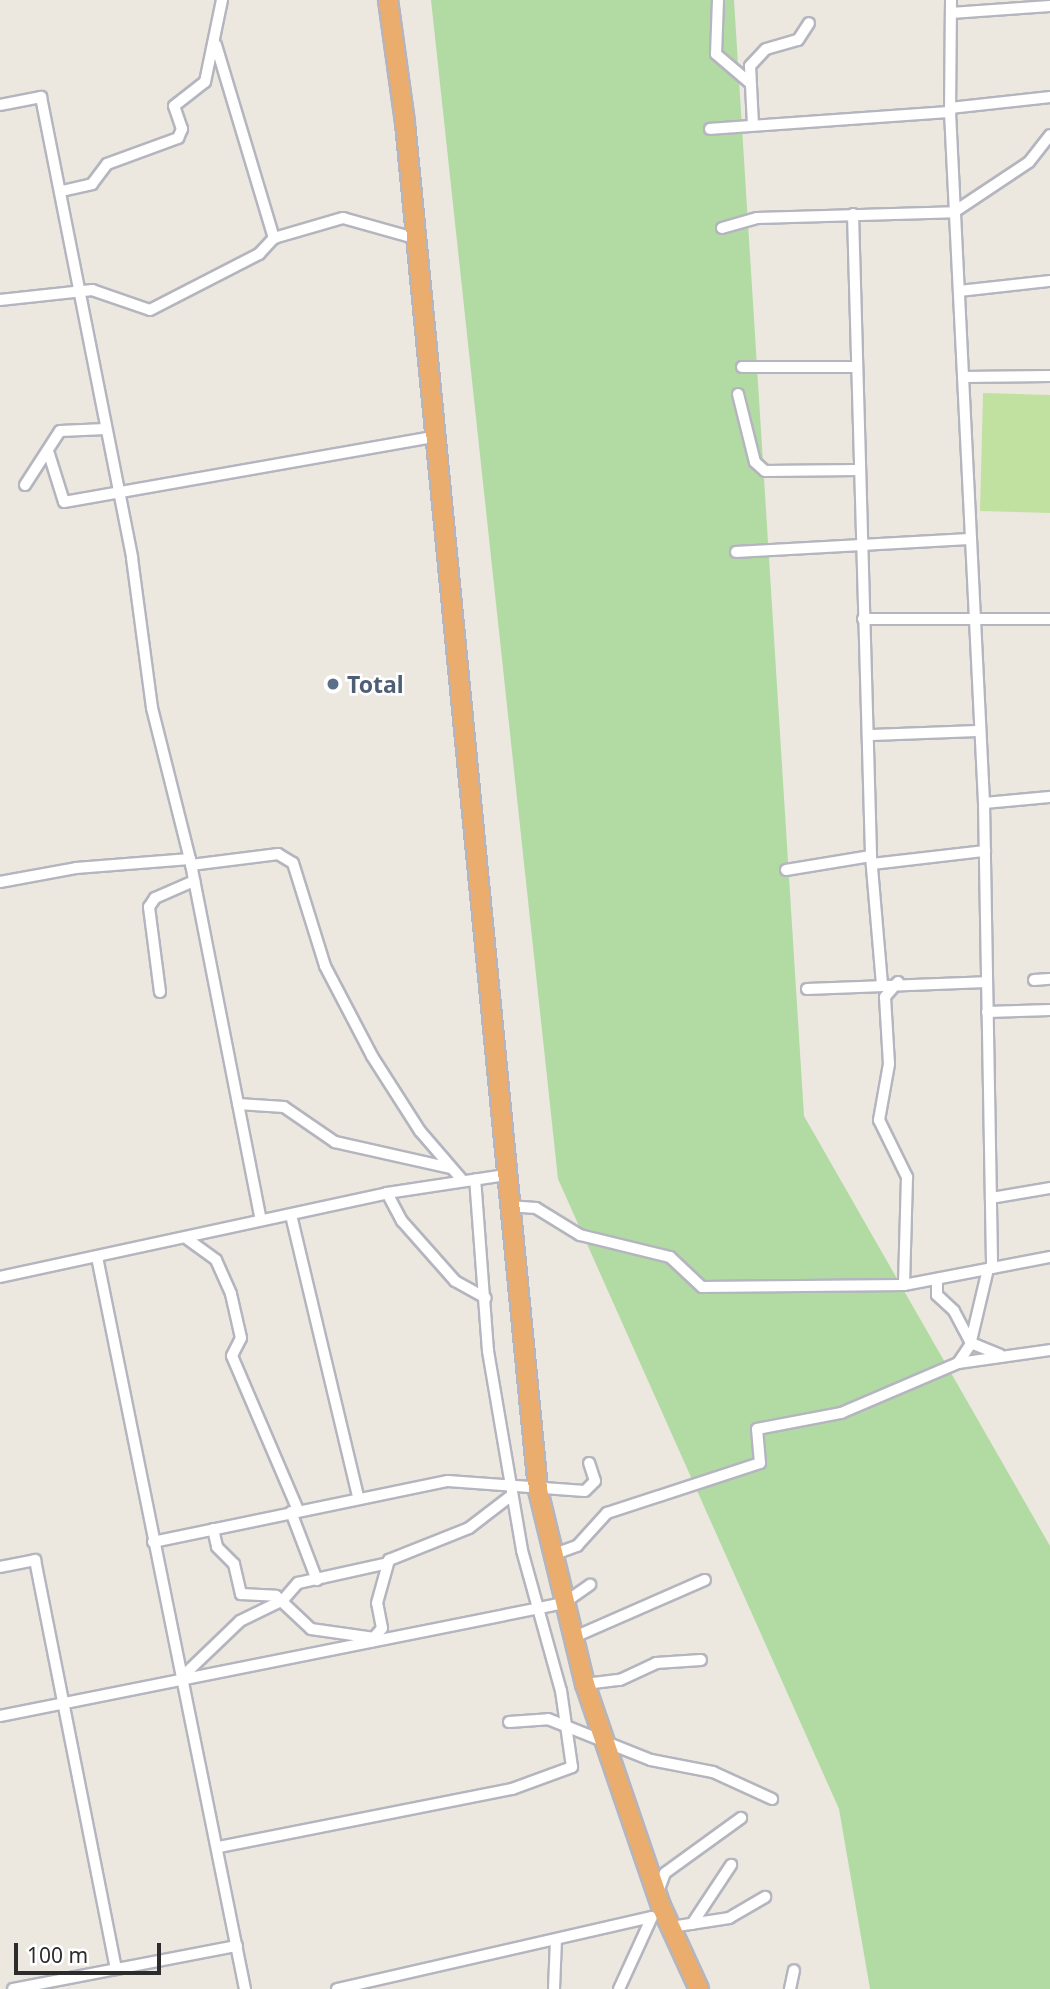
<!DOCTYPE html>
<html>
<head>
<meta charset="utf-8">
<style>
  body { margin:0 }
  #map { position:relative; width:1050px; height:1989px; overflow:hidden; background:#ece8e0; font-family:"Noto Sans",sans-serif }
  div>[style] { position:absolute }
  [style*='--x'] { left:calc(var(--x)*1px); top:calc(var(--y)*1px); width:calc(var(--w)*1px); rotate:calc(var(--a)*1deg) }
  .green>* { inset:0; background:#b2dba4 }
  .pitch>* { inset:0; background:#c1e1a1 }
  .roads { filter:drop-shadow(2px 0 #b4b5be) drop-shadow(-2px 0 #b4b5be) drop-shadow(0 2px #b4b5be) drop-shadow(0 -2px #b4b5be) }
  .street>* { height:10px; margin:-5px; padding:0 5px; transform-origin:5px; border-radius:5px; background:#fff }
  .highway>* { height:18px; margin:-9px; padding:0 9px; transform-origin:9px; border-radius:9px; background:#eaad6d }
  .dots>* { width:19px; height:19px; translate:-50% -50%; box-sizing:border-box; border:4px solid #fff; border-radius:50% }
  span { translate:-50% -50%; white-space:nowrap; text-align:center; line-height:1.15; -webkit-text-stroke:5px #fff; paint-order:stroke }
  .service-label { font-size:23px; color:#4e5e75; font-weight:700 }
  .left { translate:0 -50%; text-align:left }
  .scale { position:absolute; left:14px; top:1943px; width:147px; height:32px; box-sizing:border-box; border:4px solid #2c2c2c; border-top:0; padding-left:9px; font-size:21px; line-height:24px; white-space:nowrap; color:#2c2c2c; -webkit-text-stroke:5px #fff; paint-order:stroke }
</style>
</head>
<body>
<div id="map">
  <div class="green">
    <div style="clip-path:polygon(431px 0,734px 0,804px 1116px,1050px 1546px,1050px 1989px,870px 1989px,839px 1809px,558px 1179px)"></div>
  </div>
  <div class="pitch">
    <div style="clip-path:polygon(983px 393px,1050px 395px,1050px 513px,980px 511px)"></div>
  </div>
  <div class="roads">
    <div class="street">
      <div style="--x:718;--y:0;--w:54;--a:92.1"></div>
      <div style="--x:716;--y:54;--w:43;--a:40.3"></div>
      <div style="--x:951;--y:0;--w:112;--a:90.5"></div>
      <div style="--x:950;--y:112;--w:692;--a:87.18"></div>
      <div style="--x:984;--y:803;--w:465;--a:89"></div>
      <div style="--x:951;--y:13;--w:99;--a:-4"></div>
      <div style="--x:216;--y:45;--w:202;--a:73.3"></div>
      <div style="--x:274;--y:238;--w:72;--a:-16.2"></div>
      <div style="--x:343;--y:218;--w:74;--a:15.7"></div>
      <div style="--x:0;--y:105;--w:42;--a:-11"></div>
      <div style="--x:41;--y:97;--w:470;--a:78.8"></div>
      <div style="--x:132;--y:558;--w:151;--a:82.4"></div>
      <div style="--x:152;--y:708;--w:156;--a:75.9"></div>
      <div style="--x:190;--y:859;--w:368;--a:78.9"></div>
      <div style="--x:950;--y:108;--w:101;--a:-6.3"></div>
      <div style="--x:753;--y:125;--w:59;--a:-92.9"></div>
      <div style="--x:750;--y:66;--w:23;--a:-47"></div>
      <div style="--x:766;--y:49;--w:33;--a:-16"></div>
      <div style="--x:798;--y:40;--w:20;--a:-57"></div>
      <div style="--x:710;--y:129;--w:241;--a:-4.1"></div>
      <div style="--x:62;--y:191;--w:31;--a:-13"></div>
      <div style="--x:92;--y:184;--w:25;--a:-53"></div>
      <div style="--x:107;--y:164;--w:76;--a:-20.1"></div>
      <div style="--x:178;--y:138;--w:10;--a:-66"></div>
      <div style="--x:182;--y:129;--w:24;--a:-109"></div>
      <div style="--x:174;--y:106;--w:39;--a:-38"></div>
      <div style="--x:205;--y:82;--w:84;--a:-78.3"></div>
      <div style="--x:853;--y:214;--w:642;--a:88.39"></div>
      <div style="--x:871;--y:856;--w:128;--a:85.1"></div>
      <div style="--x:722;--y:228;--w:36;--a:-16"></div>
      <div style="--x:757;--y:218;--w:197;--a:-1.7"></div>
      <div style="--x:954;--y:212;--w:90;--a:-33.7"></div>
      <div style="--x:1029;--y:162;--w:34;--a:-52"></div>
      <div style="--x:959;--y:291;--w:92;--a:-6.3"></div>
      <div style="--x:0;--y:300;--w:93;--a:-6.2"></div>
      <div style="--x:92;--y:290;--w:61;--a:19"></div>
      <div style="--x:150;--y:310;--w:123;--a:-27.2"></div>
      <div style="--x:259;--y:254;--w:22;--a:-47"></div>
      <div style="--x:742;--y:367;--w:112;--a:0"></div>
      <div style="--x:963;--y:377;--w:87;--a:-0.7"></div>
      <div style="--x:738;--y:394;--w:70;--a:76"></div>
      <div style="--x:755;--y:462;--w:13;--a:42"></div>
      <div style="--x:765;--y:471;--w:93;--a:-0.6"></div>
      <div style="--x:49;--y:454;--w:50;--a:72.6"></div>
      <div style="--x:64;--y:502;--w:376;--a:-10"></div>
      <div style="--x:25;--y:485;--w:64;--a:-57.1"></div>
      <div style="--x:60;--y:431;--w:46;--a:-2.5"></div>
      <div style="--x:736;--y:552;--w:233;--a:-3.2"></div>
      <div style="--x:863;--y:619;--w:187;--a:0"></div>
      <div style="--x:870;--y:735;--w:109;--a:-2.1"></div>
      <div style="--x:984;--y:803;--w:66;--a:-5.2"></div>
      <div style="--x:872;--y:864;--w:114;--a:-6.6"></div>
      <div style="--x:191;--y:865;--w:88;--a:-7.2"></div>
      <div style="--x:278;--y:854;--w:17;--a:31"></div>
      <div style="--x:293;--y:863;--w:108;--a:72.7"></div>
      <div style="--x:325;--y:966;--w:102;--a:62.4"></div>
      <div style="--x:372;--y:1056;--w:89;--a:57.4"></div>
      <div style="--x:420;--y:1131;--w:66;--a:49.3"></div>
      <div style="--x:786;--y:870;--w:86;--a:-9.4"></div>
      <div style="--x:0;--y:882;--w:77;--a:-10.4"></div>
      <div style="--x:76;--y:868;--w:114;--a:-4.5"></div>
      <div style="--x:1034;--y:980;--w:16;--a:-4"></div>
      <div style="--x:898;--y:982;--w:20;--a:131"></div>
      <div style="--x:885;--y:997;--w:67;--a:86.6"></div>
      <div style="--x:889;--y:1064;--w:57;--a:100.1"></div>
      <div style="--x:879;--y:1120;--w:64;--a:63.8"></div>
      <div style="--x:907;--y:1177;--w:108;--a:91.6"></div>
      <div style="--x:807;--y:989;--w:179;--a:-2.2"></div>
      <div style="--x:160;--y:992;--w:86;--a:-97.4"></div>
      <div style="--x:149;--y:907;--w:11;--a:-56"></div>
      <div style="--x:155;--y:898;--w:43;--a:-23.6"></div>
      <div style="--x:987;--y:1012;--w:63;--a:-1.8"></div>
      <div style="--x:238;--y:1104;--w:46;--a:3.7"></div>
      <div style="--x:284;--y:1107;--w:62;--a:34.5"></div>
      <div style="--x:335;--y:1142;--w:118;--a:12.7"></div>
      <div style="--x:387;--y:1193;--w:32;--a:62"></div>
      <div style="--x:402;--y:1221;--w:80;--a:48.5"></div>
      <div style="--x:455;--y:1281;--w:35;--a:29"></div>
      <div style="--x:991;--y:1198;--w:60;--a:-9.6"></div>
      <div style="--x:508;--y:1206;--w:28;--a:4"></div>
      <div style="--x:536;--y:1208;--w:52;--a:31.5"></div>
      <div style="--x:580;--y:1235;--w:93;--a:13.7"></div>
      <div style="--x:670;--y:1257;--w:44;--a:43.2"></div>
      <div style="--x:702;--y:1287;--w:202;--a:-0.6"></div>
      <div style="--x:904;--y:1285;--w:149;--a:-10.9"></div>
      <div style="--x:291;--y:1215;--w:290;--a:76.6"></div>
      <div style="--x:186;--y:1238;--w:37;--a:36"></div>
      <div style="--x:216;--y:1260;--w:37;--a:66"></div>
      <div style="--x:231;--y:1294;--w:45;--a:77.2"></div>
      <div style="--x:241;--y:1338;--w:20;--a:117"></div>
      <div style="--x:232;--y:1356;--w:168;--a:66.8"></div>
      <div style="--x:97;--y:1257;--w:747;--a:78.57"></div>
      <div style="--x:0;--y:1277;--w:396;--a:-12.2"></div>
      <div style="--x:387;--y:1193;--w:120;--a:-8.6"></div>
      <div style="--x:937;--y:1279;--w:16;--a:90"></div>
      <div style="--x:937;--y:1295;--w:23;--a:43"></div>
      <div style="--x:954;--y:1311;--w:36;--a:62"></div>
      <div style="--x:971;--y:1343;--w:31;--a:22"></div>
      <div style="--x:958;--y:1363;--w:22;--a:-56"></div>
      <div style="--x:970;--y:1345;--w:78;--a:-76.7"></div>
      <div style="--x:291;--y:1512;--w:73;--a:69.1"></div>
      <div style="--x:213;--y:1529;--w:18;--a:77"></div>
      <div style="--x:217;--y:1547;--w:24;--a:45"></div>
      <div style="--x:234;--y:1564;--w:31;--a:77"></div>
      <div style="--x:241;--y:1594;--w:35;--a:3"></div>
      <div style="--x:276;--y:1596;--w:48;--a:43.3"></div>
      <div style="--x:311;--y:1629;--w:64;--a:8.1"></div>
      <div style="--x:153;--y:1542;--w:301;--a:-11.7"></div>
      <div style="--x:448;--y:1481;--w:137;--a:4.2"></div>
      <div style="--x:585;--y:1491;--w:14;--a:-45"></div>
      <div style="--x:595;--y:1481;--w:19;--a:-108"></div>
      <div style="--x:552;--y:1555;--w:27;--a:-20"></div>
      <div style="--x:577;--y:1546;--w:45;--a:-47.7"></div>
      <div style="--x:607;--y:1513;--w:161;--a:-18.1"></div>
      <div style="--x:760;--y:1463;--w:34;--a:-95"></div>
      <div style="--x:757;--y:1429;--w:86;--a:-10.8"></div>
      <div style="--x:841;--y:1413;--w:127;--a:-23.1"></div>
      <div style="--x:958;--y:1363;--w:93;--a:-8"></div>
      <div style="--x:0;--y:1567;--w:36;--a:-11"></div>
      <div style="--x:35;--y:1560;--w:417;--a:78.8"></div>
      <div style="--x:572;--y:1638;--w:145;--a:-23.6"></div>
      <div style="--x:370;--y:1642;--w:18;--a:-49"></div>
      <div style="--x:382;--y:1628;--w:25;--a:-101"></div>
      <div style="--x:377;--y:1603;--w:45;--a:-74.4"></div>
      <div style="--x:389;--y:1560;--w:86;--a:-21.8"></div>
      <div style="--x:469;--y:1528;--w:54;--a:-37.5"></div>
      <div style="--x:185;--y:1674;--w:76;--a:-43.9"></div>
      <div style="--x:240;--y:1621;--w:48;--a:-26"></div>
      <div style="--x:283;--y:1600;--w:23;--a:-49"></div>
      <div style="--x:298;--y:1583;--w:92;--a:-12.5"></div>
      <div style="--x:585;--y:1684;--w:35;--a:-7"></div>
      <div style="--x:620;--y:1680;--w:40;--a:-25"></div>
      <div style="--x:656;--y:1663;--w:45;--a:-3.8"></div>
      <div style="--x:0;--y:1716;--w:546;--a:-11.31"></div>
      <div style="--x:535;--y:1609;--w:30;--a:-12"></div>
      <div style="--x:564;--y:1603;--w:32;--a:-35"></div>
      <div style="--x:509;--y:1722;--w:39;--a:-4"></div>
      <div style="--x:548;--y:1719;--w:111;--a:21.7"></div>
      <div style="--x:651;--y:1760;--w:63;--a:11"></div>
      <div style="--x:713;--y:1772;--w:65;--a:24.6"></div>
      <div style="--x:219;--y:1847;--w:299;--a:-11.2"></div>
      <div style="--x:512;--y:1789;--w:64;--a:-20.1"></div>
      <div style="--x:572;--y:1767;--w:77;--a:-98.2"></div>
      <div style="--x:561;--y:1691;--w:146;--a:-105.5"></div>
      <div style="--x:522;--y:1550;--w:202;--a:-99.7"></div>
      <div style="--x:488;--y:1351;--w:172;--a:-94.3"></div>
      <div style="--x:658;--y:1892;--w:20;--a:-70"></div>
      <div style="--x:665;--y:1873;--w:94;--a:-35.9"></div>
      <div style="--x:692;--y:1924;--w:71;--a:-56.5"></div>
      <div style="--x:671;--y:1927;--w:59;--a:-8.8"></div>
      <div style="--x:729;--y:1918;--w:42;--a:-30.3"></div>
      <div style="--x:13;--y:1989;--w:228;--a:-10.9"></div>
      <div style="--x:337;--y:1989;--w:322;--a:-12.9"></div>
      <div style="--x:554;--y:1989;--w:49;--a:-87.7"></div>
      <div style="--x:619;--y:1989;--w:79;--a:-65.4"></div>
      <div style="--x:790;--y:1989;--w:19;--a:-78"></div>
    </div>
    <div class="highway">
      <div style="--x:388;--y:0;--w:124;--a:82.1"></div>
      <div style="--x:405;--y:123;--w:1373;--a:84.44"></div>
      <div style="--x:538;--y:1490;--w:200;--a:76.4"></div>
      <div style="--x:585;--y:1684;--w:235;--a:71.1"></div>
      <div style="--x:661;--y:1906;--w:91;--a:65.4"></div>
    </div>
  </div>
  <div class="dots">
    <div style="left:333px;top:684px;background:#5c6f8a"></div>
  </div>
  <div class="service-label">
    <span class="left" style="left:347px;top:684px">Total</span>
  </div>
  <div class="scale">100 m</div>
</div>
</body>
</html>
